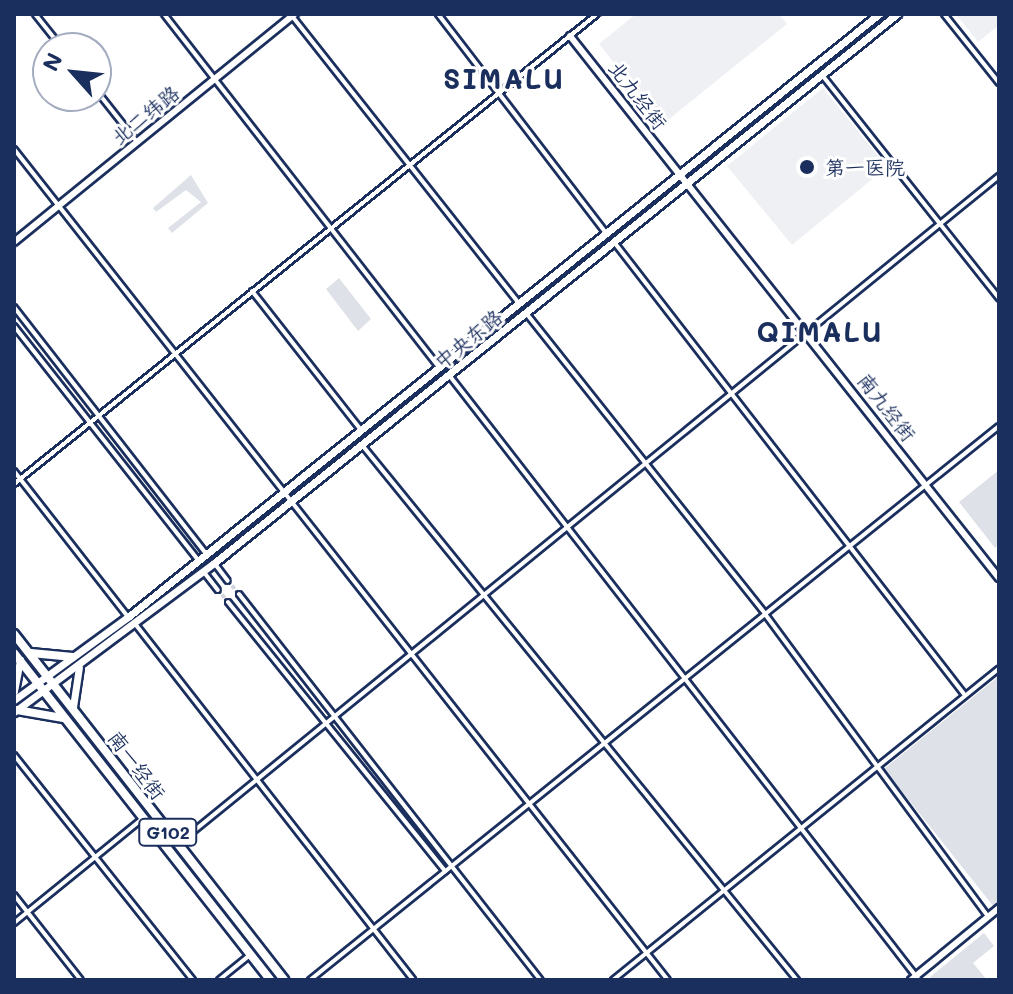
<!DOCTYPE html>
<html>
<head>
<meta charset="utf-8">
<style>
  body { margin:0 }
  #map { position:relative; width:1013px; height:994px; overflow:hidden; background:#fff; font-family:Mali,"LXGW WenKai TC",sans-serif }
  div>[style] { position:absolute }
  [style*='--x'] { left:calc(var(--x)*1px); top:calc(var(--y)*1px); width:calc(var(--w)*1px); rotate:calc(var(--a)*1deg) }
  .built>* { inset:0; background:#eff0f4 }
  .green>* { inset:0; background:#dee1e7 }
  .street-tunnel>* { height:4px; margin-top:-2px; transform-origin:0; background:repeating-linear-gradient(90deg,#d1d5df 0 4px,transparent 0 6px) }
  .roads { filter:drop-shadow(2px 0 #1b2f5e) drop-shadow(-2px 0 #1b2f5e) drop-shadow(0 2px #1b2f5e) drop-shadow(0 -2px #1b2f5e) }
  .street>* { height:4px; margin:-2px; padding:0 2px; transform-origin:2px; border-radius:2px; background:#fff }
  .secondary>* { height:6px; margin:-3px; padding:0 3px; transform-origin:3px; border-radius:3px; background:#fff }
  .primary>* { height:7px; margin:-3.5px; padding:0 3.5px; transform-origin:3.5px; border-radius:3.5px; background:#fff }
  .highway>* { height:8px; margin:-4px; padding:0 4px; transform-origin:4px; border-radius:4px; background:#fff }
  .dots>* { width:22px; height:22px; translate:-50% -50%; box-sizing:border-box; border:4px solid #fff; border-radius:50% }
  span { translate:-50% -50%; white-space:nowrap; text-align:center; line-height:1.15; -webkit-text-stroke:6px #fff; paint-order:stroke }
  .shield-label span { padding:2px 6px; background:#fff; border:2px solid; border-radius:6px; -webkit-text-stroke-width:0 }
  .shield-label { font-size:18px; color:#1b2f5e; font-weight:700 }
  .street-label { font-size:20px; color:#1b2f5e }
  .poi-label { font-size:20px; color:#1b2f5e }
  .left { translate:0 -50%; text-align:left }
  .district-label { font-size:28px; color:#1b2f5e; font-weight:700; letter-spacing:2px }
  .frame { position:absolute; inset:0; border:16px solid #1b2f5e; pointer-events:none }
  .north { position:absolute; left:32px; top:32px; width:80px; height:80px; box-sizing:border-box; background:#fff; border:2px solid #a4acbf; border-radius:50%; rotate:297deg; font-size:22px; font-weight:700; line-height:32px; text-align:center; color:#1b2f5e }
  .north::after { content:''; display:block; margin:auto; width:28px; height:36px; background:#1b2f5e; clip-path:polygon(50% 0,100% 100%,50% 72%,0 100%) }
</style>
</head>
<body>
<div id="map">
  <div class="built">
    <div style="clip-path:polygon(636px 14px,779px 14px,787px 24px,663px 124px,599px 44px)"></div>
    <div style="clip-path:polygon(956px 14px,999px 14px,999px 25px,978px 42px)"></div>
    <div style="clip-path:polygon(823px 88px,887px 167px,792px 245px,727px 166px)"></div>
  </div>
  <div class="green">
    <div style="clip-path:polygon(191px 175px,208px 203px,172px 233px,168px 228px,201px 202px,186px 190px,156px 212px,153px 208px)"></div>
    <div style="clip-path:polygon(339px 278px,371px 319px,358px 331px,326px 289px)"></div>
    <div style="clip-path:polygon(999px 470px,999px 545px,995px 548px,959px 502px)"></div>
    <div style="clip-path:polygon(999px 676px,999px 903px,994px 907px,884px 769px)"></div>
    <div style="clip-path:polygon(984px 933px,994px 946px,973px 963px,987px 980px,932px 980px,930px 977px)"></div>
  </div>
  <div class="street-tunnel">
    <div style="--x:228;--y:581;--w:17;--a:50"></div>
    <div style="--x:218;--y:590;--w:16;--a:50"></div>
  </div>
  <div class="roads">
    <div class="street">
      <div style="--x:35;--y:14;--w:43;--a:51.5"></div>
      <div style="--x:164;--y:14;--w:447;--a:52.1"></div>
      <div style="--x:438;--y:14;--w:276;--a:52.5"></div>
      <div style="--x:944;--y:14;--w:88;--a:51.4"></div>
      <div style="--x:292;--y:16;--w:366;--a:51.7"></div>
      <div style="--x:822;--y:75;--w:285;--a:51.6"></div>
      <div style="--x:96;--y:90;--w:66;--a:51.7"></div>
      <div style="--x:14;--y:149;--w:1057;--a:51.8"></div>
      <div style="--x:614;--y:242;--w:572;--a:52.25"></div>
      <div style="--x:252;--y:291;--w:177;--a:51.9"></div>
      <div style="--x:14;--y:307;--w:313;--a:52.1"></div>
      <div style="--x:526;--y:313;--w:384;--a:51.5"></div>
      <div style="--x:765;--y:614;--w:376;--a:53.6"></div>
      <div style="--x:14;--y:326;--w:298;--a:51.8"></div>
      <div style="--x:449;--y:375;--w:766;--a:52.16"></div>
      <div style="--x:362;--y:445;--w:690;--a:50.89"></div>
      <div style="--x:14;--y:471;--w:185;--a:52"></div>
      <div style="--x:14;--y:484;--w:749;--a:-38.87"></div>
      <div style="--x:215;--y:564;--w:21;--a:53"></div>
      <div style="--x:203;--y:571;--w:24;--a:52"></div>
      <div style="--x:239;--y:594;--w:490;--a:52"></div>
      <div style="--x:228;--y:602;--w:346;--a:51.1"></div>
      <div style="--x:136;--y:625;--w:450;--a:52"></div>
      <div style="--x:14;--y:755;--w:288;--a:51.5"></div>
      <div style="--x:179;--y:843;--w:1057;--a:-39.13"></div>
      <div style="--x:14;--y:895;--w:108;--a:51.8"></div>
      <div style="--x:14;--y:923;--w:165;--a:-39.1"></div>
      <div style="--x:219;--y:980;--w:40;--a:-39"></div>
      <div style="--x:310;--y:980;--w:884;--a:-38.8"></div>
      <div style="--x:613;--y:980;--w:496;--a:-38.9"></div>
    </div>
    <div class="secondary">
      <div style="--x:570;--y:36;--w:691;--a:51.64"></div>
      <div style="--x:14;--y:242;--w:362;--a:-39.1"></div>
      <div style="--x:911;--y:980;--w:114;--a:-39.3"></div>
    </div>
    <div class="primary">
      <div style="--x:14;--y:691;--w:32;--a:-79"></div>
      <div style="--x:14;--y:700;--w:141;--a:-36.1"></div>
      <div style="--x:128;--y:617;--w:963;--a:-38.76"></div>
      <div style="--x:73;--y:707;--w:40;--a:-81.5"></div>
      <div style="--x:14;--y:712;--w:249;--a:-36.7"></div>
      <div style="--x:214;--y:563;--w:876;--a:-38.79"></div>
    </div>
    <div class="highway">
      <div style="--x:14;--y:634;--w:439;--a:52"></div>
      <div style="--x:14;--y:653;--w:415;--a:51.9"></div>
      <div style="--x:31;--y:653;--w:42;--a:5.4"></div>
      <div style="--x:17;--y:710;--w:47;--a:9.9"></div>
    </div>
  </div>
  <div class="dots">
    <div style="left:807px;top:167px;background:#1b2f5e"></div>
  </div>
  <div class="shield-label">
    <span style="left:168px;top:832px">G102</span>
  </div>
  <div class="street-label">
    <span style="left:638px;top:95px;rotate:52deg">北九经街</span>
    <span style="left:145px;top:115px;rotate:-39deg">北二纬路</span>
    <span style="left:468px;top:339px;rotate:-39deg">中央东路</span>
    <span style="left:887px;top:407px;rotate:52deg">南九经街</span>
    <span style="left:137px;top:765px;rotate:53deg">南一经街</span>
  </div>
  <div class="poi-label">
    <span class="left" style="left:825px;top:167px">第一医院</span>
  </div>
  <div class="district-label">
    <span style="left:504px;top:78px">SIMALU</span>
    <span style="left:820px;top:331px">QIMALU</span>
  </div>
  <div class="frame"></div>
  <div class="north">N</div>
</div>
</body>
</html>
